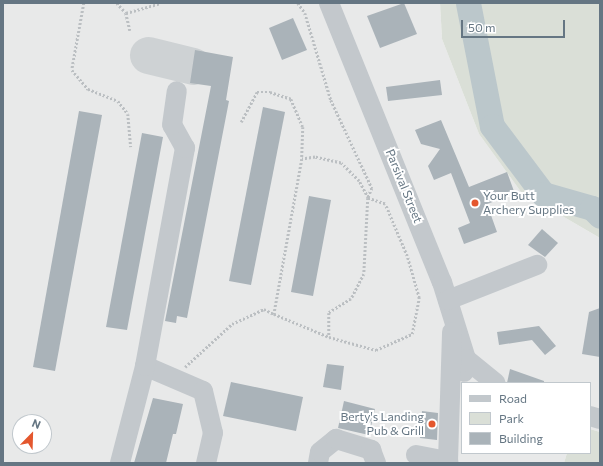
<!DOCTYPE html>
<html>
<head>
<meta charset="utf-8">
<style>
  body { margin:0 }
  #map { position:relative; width:603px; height:466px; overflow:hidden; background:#fafaf8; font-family:Commissioner,sans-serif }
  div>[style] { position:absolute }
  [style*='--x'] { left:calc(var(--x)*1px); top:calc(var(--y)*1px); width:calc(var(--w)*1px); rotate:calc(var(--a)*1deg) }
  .built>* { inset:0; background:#e8e9e9 }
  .green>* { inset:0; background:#dadfd7 }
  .stream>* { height:4px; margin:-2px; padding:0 2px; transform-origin:2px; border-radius:2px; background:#bbc7cb }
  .river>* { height:25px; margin:-12.5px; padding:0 12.5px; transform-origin:12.5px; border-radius:12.5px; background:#bbc7cb }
  .taxiway>* { height:37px; margin:-18.5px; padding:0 18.5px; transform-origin:18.5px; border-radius:18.5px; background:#ced2d4 }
  .building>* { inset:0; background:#aab3b9 }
  .path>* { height:2.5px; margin-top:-1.25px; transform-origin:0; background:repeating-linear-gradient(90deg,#bbbfc2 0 2px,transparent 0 4px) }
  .minor>* { height:20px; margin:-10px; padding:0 10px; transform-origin:10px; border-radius:10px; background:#c3c8cc }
  .dots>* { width:11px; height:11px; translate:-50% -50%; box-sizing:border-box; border:2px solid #fff; border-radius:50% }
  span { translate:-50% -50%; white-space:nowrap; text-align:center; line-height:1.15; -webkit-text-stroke:4px #fff; paint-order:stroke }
  .street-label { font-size:12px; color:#657683 }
  .poi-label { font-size:12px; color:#657683 }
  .left { translate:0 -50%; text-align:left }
  .right { translate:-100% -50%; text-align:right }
  .frame { position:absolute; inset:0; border:4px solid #657683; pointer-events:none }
  .legend { position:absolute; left:461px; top:382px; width:130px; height:72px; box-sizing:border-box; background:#fff; border:1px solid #c1c8cd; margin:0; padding:5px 7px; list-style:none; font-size:12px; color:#657683 }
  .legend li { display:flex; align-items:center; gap:8px; height:20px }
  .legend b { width:20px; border:1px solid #c1c8cd }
  .north { position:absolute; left:12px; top:414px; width:40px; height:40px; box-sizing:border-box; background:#fff; border:1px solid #c1c8cd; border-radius:50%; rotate:23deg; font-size:11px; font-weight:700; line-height:16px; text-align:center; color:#657683 }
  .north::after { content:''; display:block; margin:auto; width:14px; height:18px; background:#e4572e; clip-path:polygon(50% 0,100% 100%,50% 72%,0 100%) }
  .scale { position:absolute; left:461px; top:20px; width:104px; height:18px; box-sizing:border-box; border:2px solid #657683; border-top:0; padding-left:5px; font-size:12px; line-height:14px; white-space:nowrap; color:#657683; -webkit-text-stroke:3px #fff; paint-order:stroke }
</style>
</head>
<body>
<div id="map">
  <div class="built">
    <div style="clip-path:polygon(evenodd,3px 3px,440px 3px,442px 39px,479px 134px,521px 192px,600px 238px,600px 432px,590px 429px,590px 383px,462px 383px,462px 453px,567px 453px,564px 463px,3px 463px,3px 3px,20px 422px,44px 422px,44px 446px,20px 446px,20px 422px)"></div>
  </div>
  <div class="green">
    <div style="clip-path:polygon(440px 3px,600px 3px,600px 238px,521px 192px,479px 134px,442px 39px)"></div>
    <div style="clip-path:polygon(590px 429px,600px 432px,600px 463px,564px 463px,567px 453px,590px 453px)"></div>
  </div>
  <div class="stream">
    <div style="--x:592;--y:208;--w:8;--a:14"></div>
  </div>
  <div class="river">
    <div style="--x:468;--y:3;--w:125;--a:79"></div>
    <div style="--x:492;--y:126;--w:85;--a:53.1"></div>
    <div style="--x:543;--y:194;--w:51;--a:15.9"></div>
    <div style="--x:592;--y:208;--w:11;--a:45"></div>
  </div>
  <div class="taxiway">
    <div style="--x:148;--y:55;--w:46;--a:13.7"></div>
  </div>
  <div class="building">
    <div style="clip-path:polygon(404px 3px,417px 34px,380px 48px,367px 16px)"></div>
    <div style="clip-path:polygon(293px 18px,307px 50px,282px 60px,269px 28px)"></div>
    <div style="clip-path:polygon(195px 50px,233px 57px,226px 100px,229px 101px,187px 318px,177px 316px,176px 323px,165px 321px,211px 86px,190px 83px)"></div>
    <div style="clip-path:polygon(440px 80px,442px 95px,388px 101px,386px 87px)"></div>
    <div style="clip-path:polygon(263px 107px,285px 112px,251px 285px,229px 281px)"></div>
    <div style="clip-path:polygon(79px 111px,102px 115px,55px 371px,33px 367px)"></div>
    <div style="clip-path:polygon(441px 120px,469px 187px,507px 172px,515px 194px,487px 204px,497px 232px,464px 244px,458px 228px,470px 223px,451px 173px,434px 180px,428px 166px,440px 149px,421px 144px,415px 130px)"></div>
    <div style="clip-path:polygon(142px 133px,163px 137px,127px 330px,106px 327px)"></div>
    <div style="clip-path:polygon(309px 196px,331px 200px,313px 296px,291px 292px)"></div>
    <div style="clip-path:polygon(542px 229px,558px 243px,545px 257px,528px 245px)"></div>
    <div style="clip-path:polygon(600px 308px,600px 357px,582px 354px,589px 312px)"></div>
    <div style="clip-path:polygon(539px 326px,556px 346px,545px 355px,532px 340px,499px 345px,497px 332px)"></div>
    <div style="clip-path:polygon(327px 364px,344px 366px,341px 390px,323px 387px)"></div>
    <div style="clip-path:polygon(510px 369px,544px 381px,544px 383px,507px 383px)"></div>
    <div style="clip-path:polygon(231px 382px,303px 397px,296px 431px,223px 416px)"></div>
    <div style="clip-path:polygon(153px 398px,183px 404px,176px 434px,173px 434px,166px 463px,134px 463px)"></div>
    <div style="clip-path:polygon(344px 401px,375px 409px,369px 435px,338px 428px)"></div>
    <div style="clip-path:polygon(422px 411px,438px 413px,437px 440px,420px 438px)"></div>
  </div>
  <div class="path">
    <div style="--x:84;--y:3;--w:68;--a:100.2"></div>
    <div style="--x:72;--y:70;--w:25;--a:50"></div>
    <div style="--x:88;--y:89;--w:32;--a:22"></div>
    <div style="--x:118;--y:101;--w:16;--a:52"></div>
    <div style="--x:128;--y:114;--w:33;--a:85"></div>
    <div style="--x:117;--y:3;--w:13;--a:48"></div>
    <div style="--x:126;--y:13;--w:18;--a:77"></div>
    <div style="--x:298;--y:3;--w:12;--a:55"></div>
    <div style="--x:305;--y:13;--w:91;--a:73.4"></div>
    <div style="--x:331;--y:100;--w:97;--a:65"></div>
    <div style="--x:372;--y:188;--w:11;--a:112"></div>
    <div style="--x:368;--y:198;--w:76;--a:93"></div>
    <div style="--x:364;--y:274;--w:28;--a:117"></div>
    <div style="--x:351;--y:299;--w:26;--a:148"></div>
    <div style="--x:329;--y:313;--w:24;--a:90"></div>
    <div style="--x:126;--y:13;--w:36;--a:-16"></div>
    <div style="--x:241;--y:122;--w:34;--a:-62"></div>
    <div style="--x:257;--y:92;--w:13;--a:0"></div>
    <div style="--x:270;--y:92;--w:22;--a:18"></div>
    <div style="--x:291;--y:99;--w:30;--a:67"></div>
    <div style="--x:303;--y:127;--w:32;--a:92"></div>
    <div style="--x:185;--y:367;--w:64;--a:-42.5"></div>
    <div style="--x:232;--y:324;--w:35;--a:-25"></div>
    <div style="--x:264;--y:309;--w:11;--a:27"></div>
    <div style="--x:274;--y:314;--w:60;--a:22.7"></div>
    <div style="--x:329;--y:337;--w:49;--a:15.5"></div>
    <div style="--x:376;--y:350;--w:39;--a:-24"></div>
    <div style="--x:412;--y:334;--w:37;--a:-79"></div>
    <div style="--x:419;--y:298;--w:44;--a:-105.9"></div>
    <div style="--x:407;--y:256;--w:56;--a:-112.9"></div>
    <div style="--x:385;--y:204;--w:18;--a:-161"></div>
    <div style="--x:368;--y:198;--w:19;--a:-118"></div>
    <div style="--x:359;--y:181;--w:25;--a:-135"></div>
    <div style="--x:341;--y:163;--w:27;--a:-167"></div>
    <div style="--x:315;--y:157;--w:13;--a:171"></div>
    <div style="--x:302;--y:159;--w:158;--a:100.2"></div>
  </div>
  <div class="minor">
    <div style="--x:329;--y:3;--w:301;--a:68"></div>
    <div style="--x:442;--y:282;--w:81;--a:72.7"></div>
    <div style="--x:466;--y:359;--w:13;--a:99"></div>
    <div style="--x:448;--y:300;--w:96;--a:-21.5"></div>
    <div style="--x:466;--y:359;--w:38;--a:39"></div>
    <div style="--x:145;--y:366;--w:63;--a:23.3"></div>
    <div style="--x:203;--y:391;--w:43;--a:76.6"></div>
    <div style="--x:213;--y:433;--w:31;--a:103"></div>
    <div style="--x:590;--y:416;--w:10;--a:17"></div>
    <div style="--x:416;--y:455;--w:33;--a:11"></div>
    <div style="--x:448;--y:461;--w:129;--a:-88.2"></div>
    <div style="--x:120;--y:463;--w:100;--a:-75.5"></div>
    <div style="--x:145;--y:366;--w:222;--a:-79.6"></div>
    <div style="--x:185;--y:148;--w:26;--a:-119"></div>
    <div style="--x:172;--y:125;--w:34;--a:-82"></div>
    <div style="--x:318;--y:463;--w:11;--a:-80"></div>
    <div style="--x:320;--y:452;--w:21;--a:-39"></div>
    <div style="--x:336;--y:439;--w:37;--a:17"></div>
    <div style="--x:371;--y:450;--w:14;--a:69"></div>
  </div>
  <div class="dots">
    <div style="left:475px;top:203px;background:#e4572e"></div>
    <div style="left:432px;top:424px;background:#e4572e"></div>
  </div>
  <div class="street-label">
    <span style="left:404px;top:186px;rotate:68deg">Parsival Street</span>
  </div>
  <div class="poi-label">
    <span class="left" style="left:483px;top:203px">Your Butt<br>Archery Supplies</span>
    <span class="right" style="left:424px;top:424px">Berty's Landing<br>Pub &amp; Grill</span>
  </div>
  <div class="frame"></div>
  <ul class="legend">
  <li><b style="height:5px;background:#c3c8cc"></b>Road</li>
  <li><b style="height:11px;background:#dadfd7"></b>Park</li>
  <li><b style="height:11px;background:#aab3b9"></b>Building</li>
  </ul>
  <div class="north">N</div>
  <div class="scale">50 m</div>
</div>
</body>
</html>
